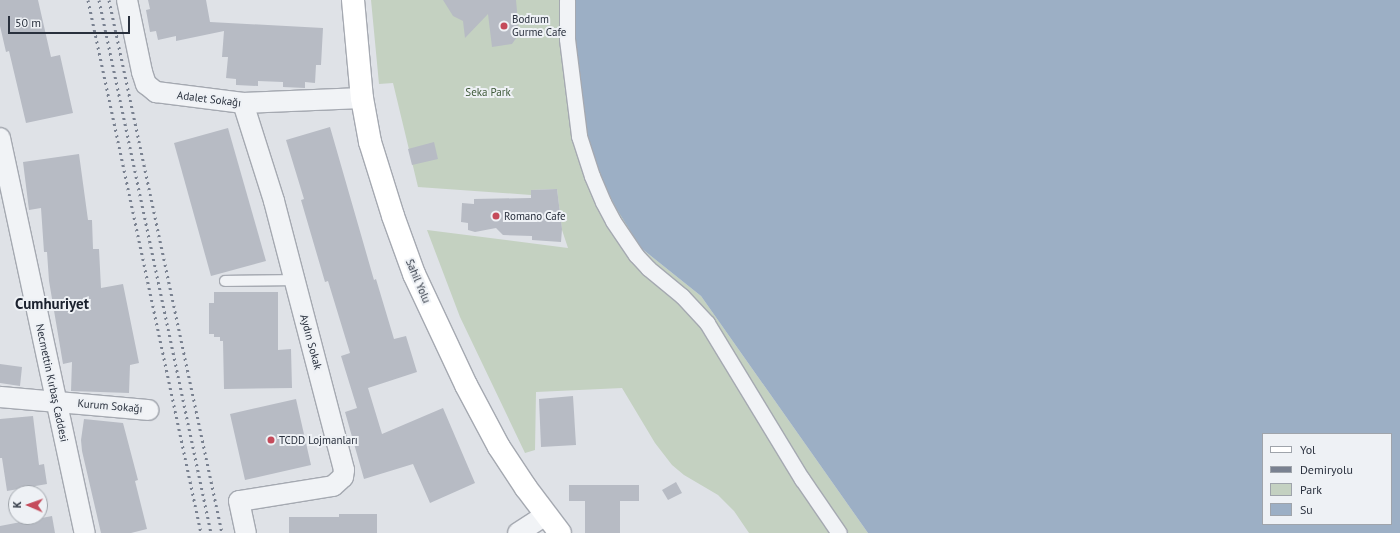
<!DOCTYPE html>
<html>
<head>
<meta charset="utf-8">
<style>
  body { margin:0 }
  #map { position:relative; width:1400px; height:533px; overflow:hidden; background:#dfe2e7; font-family:"PT Sans",sans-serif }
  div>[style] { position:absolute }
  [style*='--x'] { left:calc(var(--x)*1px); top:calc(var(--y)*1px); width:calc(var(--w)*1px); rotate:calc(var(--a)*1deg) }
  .green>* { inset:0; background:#c4d1c1 }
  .water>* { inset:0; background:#9cafc5 }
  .building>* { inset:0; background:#b7bbc4 }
  .roads { filter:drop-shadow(1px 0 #a5a9b1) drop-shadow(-1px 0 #a5a9b1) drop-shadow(0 1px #a5a9b1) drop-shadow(0 -1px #a5a9b1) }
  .service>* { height:10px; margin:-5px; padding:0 5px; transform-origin:5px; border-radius:5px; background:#f1f3f6 }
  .pedestrian>* { height:15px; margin:-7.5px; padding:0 7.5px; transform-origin:7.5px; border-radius:7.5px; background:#f1f3f6 }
  .minor>* { height:20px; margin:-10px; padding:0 10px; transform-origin:10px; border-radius:10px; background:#f1f3f6 }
  .secondary>* { height:22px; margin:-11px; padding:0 11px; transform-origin:11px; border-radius:11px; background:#fff }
  .rail>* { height:3px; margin-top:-1.5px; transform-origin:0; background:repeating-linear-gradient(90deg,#798190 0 2px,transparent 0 6px) }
  .dots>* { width:11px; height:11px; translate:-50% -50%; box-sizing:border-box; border:2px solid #eef1f5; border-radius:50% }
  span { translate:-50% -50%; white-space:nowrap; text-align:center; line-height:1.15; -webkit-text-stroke:4px #eef1f5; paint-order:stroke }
  .poi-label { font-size:11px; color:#29303d }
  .left { translate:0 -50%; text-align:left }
  .park-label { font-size:11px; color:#3d5837 }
  .street-label { font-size:11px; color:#29303d }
  .district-label { font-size:15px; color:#1b212e; font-weight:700 }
  .legend { position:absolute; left:1262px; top:433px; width:130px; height:92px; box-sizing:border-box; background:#eef1f5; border:1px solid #9fa4ab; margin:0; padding:5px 7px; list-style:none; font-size:12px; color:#29303d }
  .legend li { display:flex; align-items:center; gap:8px; height:20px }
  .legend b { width:20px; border:1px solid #9fa4ab }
  .north { position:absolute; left:8px; top:485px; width:40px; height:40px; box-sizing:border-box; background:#eef1f5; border:1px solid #9fa4ab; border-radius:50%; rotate:272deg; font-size:11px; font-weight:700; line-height:16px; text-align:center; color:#29303d }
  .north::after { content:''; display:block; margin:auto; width:14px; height:18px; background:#c54b5b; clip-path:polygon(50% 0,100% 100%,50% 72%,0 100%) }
  .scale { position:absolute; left:8px; top:16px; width:122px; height:18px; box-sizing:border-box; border:2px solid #29303d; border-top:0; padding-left:5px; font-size:12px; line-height:14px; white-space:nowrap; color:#29303d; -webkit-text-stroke:3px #eef1f5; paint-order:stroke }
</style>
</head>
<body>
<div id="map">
  <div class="green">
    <div style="clip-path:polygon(371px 0,575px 0,575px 41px,641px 248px,701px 296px,868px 533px,749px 533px,734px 511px,718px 495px,684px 475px,672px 465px,655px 443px,622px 388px,536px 392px,535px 450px,525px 453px,460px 317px,427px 230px,568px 248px,562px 230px,557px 189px,531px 190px,531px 195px,418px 187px,393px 83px,379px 84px)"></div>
  </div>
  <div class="water">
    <div style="clip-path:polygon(evenodd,575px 0,1400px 0,1400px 533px,868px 533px,701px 296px,641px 248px,616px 208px,599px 174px,587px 138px,575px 41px,575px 0,1263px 434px,1391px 434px,1391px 524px,1263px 524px,1263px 434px)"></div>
  </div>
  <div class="building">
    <div style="clip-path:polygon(0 0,38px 0,51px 57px,60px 55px,73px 113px,26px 123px,9px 51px,6px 52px,0 26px)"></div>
    <div style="clip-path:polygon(148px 0,206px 0,210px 22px,323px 28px,321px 65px,316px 65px,315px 83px,305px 82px,305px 88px,283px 87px,283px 82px,258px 81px,258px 86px,236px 85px,236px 79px,226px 78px,228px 57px,222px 57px,224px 31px,176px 41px,176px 36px,158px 40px,156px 31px,150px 32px,146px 10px,150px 9px)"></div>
    <div style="clip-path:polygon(443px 0,516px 0,519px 34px,512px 44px,492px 47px,488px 14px,465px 38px,463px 21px,453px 16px)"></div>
    <div style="clip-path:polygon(330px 127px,374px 280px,376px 279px,394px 339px,406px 336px,417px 372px,368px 388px,382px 434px,443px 408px,475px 483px,430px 503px,413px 464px,364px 479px,345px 412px,357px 408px,341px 356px,350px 353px,328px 281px,325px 282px,301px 200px,304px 199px,286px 140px)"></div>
    <div style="clip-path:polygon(228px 128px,266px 261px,211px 276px,174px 143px)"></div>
    <div style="clip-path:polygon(434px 142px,438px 159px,412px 165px,408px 149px)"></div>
    <div style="clip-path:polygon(79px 154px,88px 220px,92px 220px,93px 249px,99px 249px,101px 288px,123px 284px,139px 363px,130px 365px,129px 393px,71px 391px,72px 362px,63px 364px,49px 281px,47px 252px,44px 252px,41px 208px,29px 210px,23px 162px)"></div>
    <div style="clip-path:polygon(557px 189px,562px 229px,561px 242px,532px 240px,532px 236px,503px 235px,496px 228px,475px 232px,468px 230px,468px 223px,461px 222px,462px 203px,474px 204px,474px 199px,531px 198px,531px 190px)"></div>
    <div style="clip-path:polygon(214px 292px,278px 292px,278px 350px,291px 349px,292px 388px,224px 389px,223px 341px,220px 341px,220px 337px,214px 337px,214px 334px,209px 334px,209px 303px,214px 303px)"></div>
    <div style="clip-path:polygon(0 364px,22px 367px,20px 386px,0 383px)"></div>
    <div style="clip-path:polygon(573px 396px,576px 445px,541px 447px,539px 399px)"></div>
    <div style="clip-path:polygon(296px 399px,311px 465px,245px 480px,230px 414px)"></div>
    <div style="clip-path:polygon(33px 416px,39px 465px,44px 464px,47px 484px,7px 491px,2px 458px,0 458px,0 419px)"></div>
    <div style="clip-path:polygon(84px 419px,123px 423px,138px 480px,135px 481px,147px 529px,131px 533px,101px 533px,82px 451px,81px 440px)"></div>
    <div style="clip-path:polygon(676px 482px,682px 493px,668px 500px,662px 490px)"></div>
    <div style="clip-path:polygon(569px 485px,639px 485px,639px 501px,620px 501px,620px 533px,585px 533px,585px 501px,569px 501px)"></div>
    <div style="clip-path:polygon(339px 514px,377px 514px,377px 533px,289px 533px,289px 517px,339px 517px)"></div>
    <div style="clip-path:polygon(52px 516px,55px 533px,0 533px,0 526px)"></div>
  </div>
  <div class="roads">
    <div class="service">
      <div style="--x:225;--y:281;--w:69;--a:-0.8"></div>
    </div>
    <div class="pedestrian">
      <div style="--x:567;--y:0;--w:39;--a:90"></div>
      <div style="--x:567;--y:39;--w:98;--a:82.9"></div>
      <div style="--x:579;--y:136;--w:42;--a:72"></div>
      <div style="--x:592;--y:176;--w:28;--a:67"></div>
      <div style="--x:603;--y:202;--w:21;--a:62"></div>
      <div style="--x:613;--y:221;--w:41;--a:55.9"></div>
      <div style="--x:636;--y:255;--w:18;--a:47"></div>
      <div style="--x:648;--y:268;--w:44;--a:39.5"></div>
      <div style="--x:682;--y:296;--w:37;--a:47"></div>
      <div style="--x:707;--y:323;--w:183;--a:58.7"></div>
      <div style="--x:802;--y:479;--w:65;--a:55.6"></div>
    </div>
    <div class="minor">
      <div style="--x:127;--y:0;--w:74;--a:78.2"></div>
      <div style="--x:142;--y:72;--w:13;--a:72"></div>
      <div style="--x:146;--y:84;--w:13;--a:39"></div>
      <div style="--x:156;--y:92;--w:88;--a:7.2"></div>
      <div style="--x:243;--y:103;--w:119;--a:-2.4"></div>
      <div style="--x:243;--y:103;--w:103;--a:72.4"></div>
      <div style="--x:274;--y:201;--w:278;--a:75.4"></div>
      <div style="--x:344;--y:470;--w:7;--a:98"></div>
      <div style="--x:343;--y:477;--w:13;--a:138"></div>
      <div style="--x:333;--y:486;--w:95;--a:170.9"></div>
      <div style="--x:239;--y:501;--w:33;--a:78"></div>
      <div style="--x:0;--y:138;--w:404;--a:77.9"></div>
      <div style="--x:0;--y:397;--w:149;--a:5"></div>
      <div style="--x:518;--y:533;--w:33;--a:-33"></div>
    </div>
    <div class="secondary">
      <div style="--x:353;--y:0;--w:98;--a:84.8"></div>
      <div style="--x:362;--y:98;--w:45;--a:79.7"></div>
      <div style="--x:370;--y:142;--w:77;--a:72.7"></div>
      <div style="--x:393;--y:216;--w:62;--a:70.1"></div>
      <div style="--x:414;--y:274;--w:123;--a:64.9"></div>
      <div style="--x:466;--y:385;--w:70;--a:62"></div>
      <div style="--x:499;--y:447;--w:49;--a:56.6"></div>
      <div style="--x:526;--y:488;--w:56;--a:52.9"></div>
    </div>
  </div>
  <div class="rail">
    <div style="--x:88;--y:0;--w:545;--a:78.03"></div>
    <div style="--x:99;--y:0;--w:545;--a:78.13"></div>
    <div style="--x:109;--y:0;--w:545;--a:78.03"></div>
  </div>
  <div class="dots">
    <div style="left:504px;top:26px;background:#c54b5b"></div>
    <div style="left:496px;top:216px;background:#c54b5b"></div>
    <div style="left:271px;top:440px;background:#c54b5b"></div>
  </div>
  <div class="poi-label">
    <span class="left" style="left:512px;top:26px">Bodrum<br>Gurme Cafe</span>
    <span class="left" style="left:504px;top:216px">Romano Cafe</span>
    <span class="left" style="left:279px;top:440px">TCDD Lojmanları</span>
  </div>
  <div class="park-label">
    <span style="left:488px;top:92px">Seka Park</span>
  </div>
  <div class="street-label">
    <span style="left:209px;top:99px;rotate:7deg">Adalet Sokağı</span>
    <span style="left:418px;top:281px;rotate:67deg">Sahil Yolu</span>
    <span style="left:311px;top:342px;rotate:75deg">Aydın Sokak</span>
    <span style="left:52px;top:383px;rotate:78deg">Necmettin Kırbaş Caddesi</span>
    <span style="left:110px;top:406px;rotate:5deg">Kurum Sokağı</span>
  </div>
  <div class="district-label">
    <span style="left:52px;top:304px">Cumhuriyet</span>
  </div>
  <ul class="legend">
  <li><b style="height:5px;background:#fff"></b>Yol</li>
  <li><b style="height:5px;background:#798190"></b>Demiryolu</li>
  <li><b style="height:11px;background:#c4d1c1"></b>Park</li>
  <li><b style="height:11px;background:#9cafc5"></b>Su</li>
  </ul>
  <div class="north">K</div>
  <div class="scale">50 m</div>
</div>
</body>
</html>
